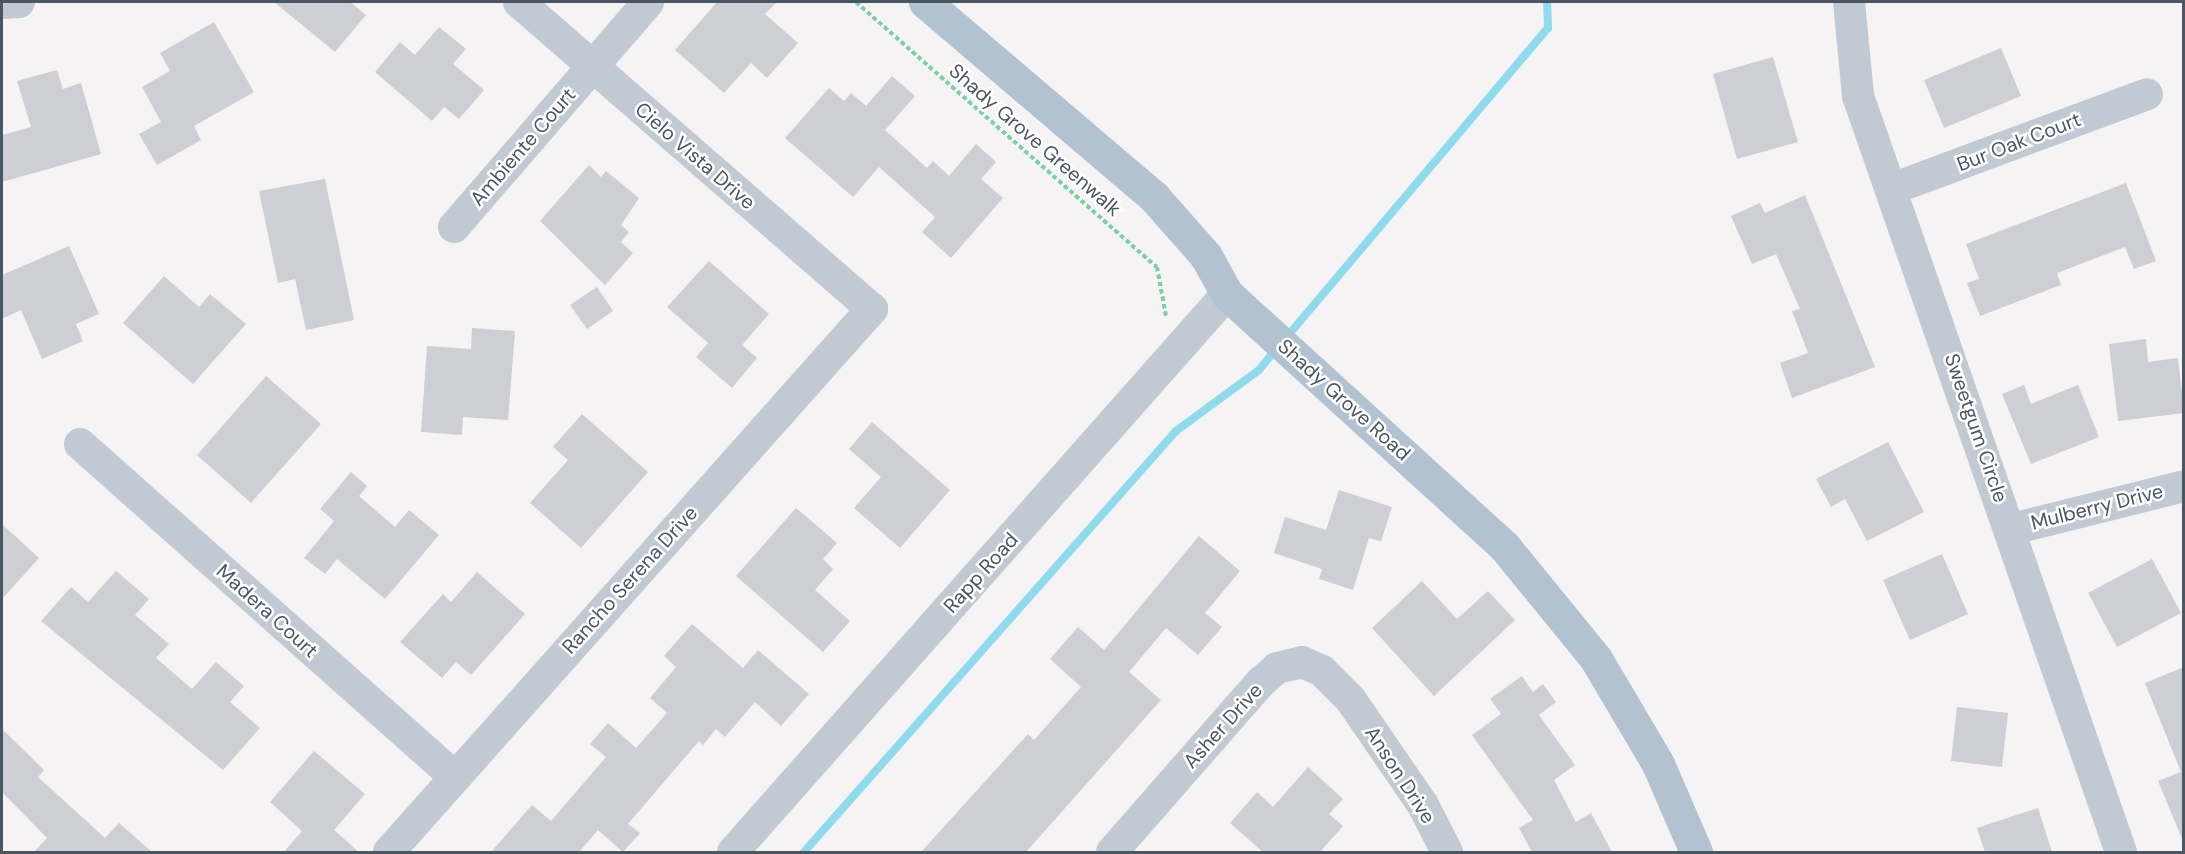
<!DOCTYPE html>
<html>
<head>
<meta charset="utf-8">
<style>
  body { margin:0 }
  #map { position:relative; width:2185px; height:854px; overflow:hidden; background:#f5f3f3; font-family:"DM Sans",sans-serif }
  div>[style] { position:absolute }
  [style*='--x'] { left:calc(var(--x)*1px); top:calc(var(--y)*1px); width:calc(var(--w)*1px); rotate:calc(var(--a)*1deg) }
  .stream>* { height:8px; margin:-4px; padding:0 4px; transform-origin:4px; border-radius:4px; background:#90daee }
  .building>* { inset:0; background:#cdcfd5 }
  .path>* { height:4px; margin-top:-2px; transform-origin:0; background:repeating-linear-gradient(90deg,#7ad0a6 0 4.5px,transparent 0 7.5px) }
  .minor>* { height:32px; margin:-16px; padding:0 16px; transform-origin:16px; border-radius:16px; background:#c1cad2 }
  .major>* { height:33px; margin:-16.5px; padding:0 16.5px; transform-origin:16.5px; border-radius:16.5px; background:#b3c2d1 }
  span { translate:-50% -50%; white-space:nowrap; text-align:center; line-height:1.15; -webkit-text-stroke:5px #fff; paint-order:stroke }
  .street-label { font-size:20px; color:#4a5661 }
  .frame { position:absolute; inset:0; border:3px solid #4a5661; pointer-events:none }
</style>
</head>
<body>
<div id="map">
  <div class="stream">
    <div style="--x:1285;--y:339;--w:407;--a:-49.8"></div>
    <div style="--x:1548;--y:28;--w:26;--a:-92"></div>
    <div style="--x:804;--y:852;--w:562;--a:-48.54"></div>
    <div style="--x:1176;--y:431;--w:103;--a:-36.3"></div>
    <div style="--x:1259;--y:370;--w:27;--a:-51"></div>
  </div>
  <div class="building">
    <div style="clip-path:polygon(274px 2px,350px 2px,366px 15px,335px 52px)"></div>
    <div style="clip-path:polygon(717px 2px,777px 2px,765px 14px,798px 43px,767px 78px,751px 63px,724px 93px,675px 50px)"></div>
    <div style="clip-path:polygon(214px 22px,254px 92px,194px 126px,201px 140px,157px 165px,139px 134px,161px 122px,142px 87px,170px 71px,160px 53px)"></div>
    <div style="clip-path:polygon(439px 27px,466px 49px,453px 64px,484px 90px,459px 119px,444px 107px,432px 121px,375px 72px,400px 42px,415px 55px)"></div>
    <div style="clip-path:polygon(2001px 48px,2021px 96px,1944px 128px,1924px 80px)"></div>
    <div style="clip-path:polygon(1773px 57px,1798px 142px,1737px 159px,1713px 74px)"></div>
    <div style="clip-path:polygon(57px 70px,63px 89px,81px 83px,101px 154px,2px 182px,2px 135px,31px 127px,17px 81px)"></div>
    <div style="clip-path:polygon(892px 76px,915px 96px,885px 130px,927px 168px,933px 161px,949px 176px,976px 144px,996px 162px,981px 179px,1003px 198px,951px 258px,922px 232px,935px 217px,879px 167px,853px 197px,785px 138px,829px 88px,844px 101px,851px 93px,866px 106px)"></div>
    <div style="clip-path:polygon(589px 165px,601px 177px,606px 171px,639px 198px,621px 225px,629px 232px,621px 242px,633px 253px,605px 285px,540px 221px)"></div>
    <div style="clip-path:polygon(325px 179px,354px 320px,306px 330px,295px 279px,278px 283px,259px 191px)"></div>
    <div style="clip-path:polygon(2126px 183px,2156px 261px,2134px 269px,2125px 247px,2057px 273px,2061px 285px,1980px 316px,1967px 283px,1979px 279px,1966px 244px)"></div>
    <div style="clip-path:polygon(1805px 195px,1875px 367px,1792px 398px,1780px 363px,1808px 353px,1792px 311px,1800px 309px,1776px 254px,1752px 264px,1731px 216px,1760px 203px,1765px 213px)"></div>
    <div style="clip-path:polygon(69px 246px,99px 314px,76px 324px,83px 341px,42px 359px,21px 310px,2px 319px,2px 275px)"></div>
    <div style="clip-path:polygon(709px 261px,769px 314px,742px 345px,757px 358px,732px 388px,696px 357px,708px 343px,667px 307px)"></div>
    <div style="clip-path:polygon(164px 276px,199px 307px,210px 294px,246px 324px,193px 384px,123px 323px)"></div>
    <div style="clip-path:polygon(597px 287px,613px 311px,587px 329px,570px 305px)"></div>
    <div style="clip-path:polygon(472px 328px,515px 331px,508px 420px,463px 417px,462px 435px,421px 432px,427px 346px,471px 349px)"></div>
    <div style="clip-path:polygon(2146px 339px,2148px 362px,2178px 358px,2184px 413px,2118px 421px,2109px 344px)"></div>
    <div style="clip-path:polygon(266px 376px,321px 424px,251px 503px,197px 455px)"></div>
    <div style="clip-path:polygon(2024px 385px,2031px 404px,2078px 385px,2099px 437px,2031px 464px,2002px 394px)"></div>
    <div style="clip-path:polygon(582px 414px,648px 472px,581px 548px,530px 503px,568px 460px,553px 447px)"></div>
    <div style="clip-path:polygon(872px 422px,950px 490px,900px 548px,854px 508px,881px 477px,849px 449px)"></div>
    <div style="clip-path:polygon(1888px 442px,1924px 512px,1867px 541px,1845px 499px,1831px 507px,1816px 479px)"></div>
    <div style="clip-path:polygon(351px 472px,367px 486px,359px 496px,395px 527px,409px 510px,439px 535px,385px 599px,337px 559px,325px 574px,304px 558px,334px 521px,320px 509px)"></div>
    <div style="clip-path:polygon(1339px 490px,1392px 507px,1381px 541px,1369px 538px,1353px 590px,1319px 579px,1322px 569px,1274px 553px,1285px 517px,1326px 530px)"></div>
    <div style="clip-path:polygon(796px 508px,837px 543px,823px 559px,833px 569px,815px 590px,850px 621px,823px 652px,736px 576px)"></div>
    <div style="clip-path:polygon(2px 524px,39px 558px,2px 599px)"></div>
    <div style="clip-path:polygon(1199px 536px,1240px 571px,1205px 613px,1222px 627px,1198px 655px,1166px 628px,1129px 672px,1161px 700px,1026px 852px,921px 852px,1028px 734px,1034px 740px,1081px 687px,1050px 659px,1078px 627px,1104px 650px)"></div>
    <div style="clip-path:polygon(1942px 554px,1968px 614px,1910px 640px,1883px 580px)"></div>
    <div style="clip-path:polygon(2152px 559px,2181px 613px,2117px 647px,2088px 593px)"></div>
    <div style="clip-path:polygon(116px 571px,149px 599px,135px 615px,169px 644px,156px 658px,192px 689px,216px 662px,244px 686px,230px 702px,260px 728px,223px 770px,41px 621px,71px 587px,88px 602px)"></div>
    <div style="clip-path:polygon(477px 572px,525px 614px,471px 675px,456px 662px,442px 678px,400px 642px,443px 594px,451px 602px)"></div>
    <div style="clip-path:polygon(1422px 581px,1457px 619px,1488px 591px,1515px 620px,1434px 696px,1372px 628px)"></div>
    <div style="clip-path:polygon(692px 624px,743px 668px,758px 650px,809px 694px,781px 726px,755px 702px,725px 737px,716px 729px,703px 745px,699px 741px,628px 824px,640px 833px,623px 852px,598px 830px,579px 852px,491px 852px,532px 805px,551px 821px,606px 757px,590px 744px,608px 723px,636px 748px,667px 713px,650px 698px,676px 667px,664px 656px)"></div>
    <div style="clip-path:polygon(2184px 667px,2184px 841px,2183px 841px,2158px 781px,2181px 772px,2145px 683px)"></div>
    <div style="clip-path:polygon(1522px 676px,1533px 692px,1543px 684px,1556px 702px,1539px 715px,1575px 765px,1554px 780px,1576px 822px,1591px 813px,1612px 852px,1532px 852px,1519px 828px,1533px 820px,1472px 735px,1501px 714px,1490px 699px)"></div>
    <div style="clip-path:polygon(1957px 707px,2008px 713px,2002px 767px,1951px 761px)"></div>
    <div style="clip-path:polygon(2px 729px,44px 770px,38px 777px,105px 838px,119px 823px,152px 852px,34px 852px,47px 838px,2px 792px)"></div>
    <div style="clip-path:polygon(314px 751px,365px 794px,334px 830px,359px 852px,284px 852px,302px 831px,270px 802px)"></div>
    <div style="clip-path:polygon(1308px 767px,1343px 799px,1329px 814px,1343px 826px,1320px 852px,1263px 852px,1230px 823px,1257px 792px,1273px 807px)"></div>
    <div style="clip-path:polygon(2038px 808px,2052px 852px,1985px 852px,1977px 828px)"></div>
  </div>
  <div class="path">
    <div style="--x:856;--y:2;--w:401;--a:41.4"></div>
    <div style="--x:1157;--y:267;--w:50;--a:79.6"></div>
  </div>
  <div class="minor">
    <div style="--x:1849;--y:2;--w:94;--a:84.5"></div>
    <div style="--x:1858;--y:96;--w:800;--a:70.82"></div>
    <div style="--x:2;--y:3;--w:17;--a:-3"></div>
    <div style="--x:1892;--y:189;--w:272;--a:-20.4"></div>
    <div style="--x:454;--y:227;--w:297;--a:-49.2"></div>
    <div style="--x:80;--y:444;--w:502;--a:41.61"></div>
    <div style="--x:2012;--y:529;--w:177;--a:-14"></div>
    <div style="--x:389;--y:852;--w:727;--a:-48.35"></div>
    <div style="--x:872;--y:309;--w:468;--a:-139"></div>
    <div style="--x:733;--y:852;--w:745;--a:-48.48"></div>
    <div style="--x:1112;--y:852;--w:226;--a:-48.8"></div>
    <div style="--x:1261;--y:682;--w:21;--a:-41"></div>
    <div style="--x:1277;--y:668;--w:26;--a:-13"></div>
    <div style="--x:1302;--y:662;--w:22;--a:24"></div>
    <div style="--x:1322;--y:671;--w:41;--a:45"></div>
    <div style="--x:1351;--y:700;--w:127;--a:55.6"></div>
    <div style="--x:1423;--y:805;--w:53;--a:62.9"></div>
  </div>
  <div class="major">
    <div style="--x:925;--y:2;--w:301;--a:40.4"></div>
    <div style="--x:1154;--y:197;--w:79;--a:48.6"></div>
    <div style="--x:1206;--y:256;--w:43;--a:61.1"></div>
    <div style="--x:1227;--y:294;--w:374;--a:42.3"></div>
    <div style="--x:1504;--y:546;--w:146;--a:50.8"></div>
    <div style="--x:1596;--y:659;--w:122;--a:59.4"></div>
    <div style="--x:1658;--y:764;--w:96;--a:66.6"></div>
  </div>
  <div class="street-label">
    <span style="left:1035px;top:140px;rotate:41deg">Shady Grove Greenwalk</span>
    <span style="left:2019px;top:142px;rotate:-21deg">Bur Oak Court</span>
    <span style="left:523px;top:147px;rotate:-49deg">Ambiente Court</span>
    <span style="left:695px;top:156px;rotate:41deg">Cielo Vista Drive</span>
    <span style="left:1344px;top:400px;rotate:42deg">Shady Grove Road</span>
    <span style="left:1976px;top:428px;rotate:71deg">Sweetgum Circle</span>
    <span style="left:2097px;top:507px;rotate:-14deg">Mulberry Drive</span>
    <span style="left:981px;top:573px;rotate:-48deg">Rapp Road</span>
    <span style="left:630px;top:580px;rotate:-48deg">Rancho Serena Drive</span>
    <span style="left:267px;top:611px;rotate:42deg">Madera Court</span>
    <span style="left:1223px;top:726px;rotate:-48deg">Asher Drive</span>
    <span style="left:1400px;top:775px;rotate:57deg">Anson Drive</span>
  </div>
  <div class="frame"></div>
</div>
</body>
</html>
